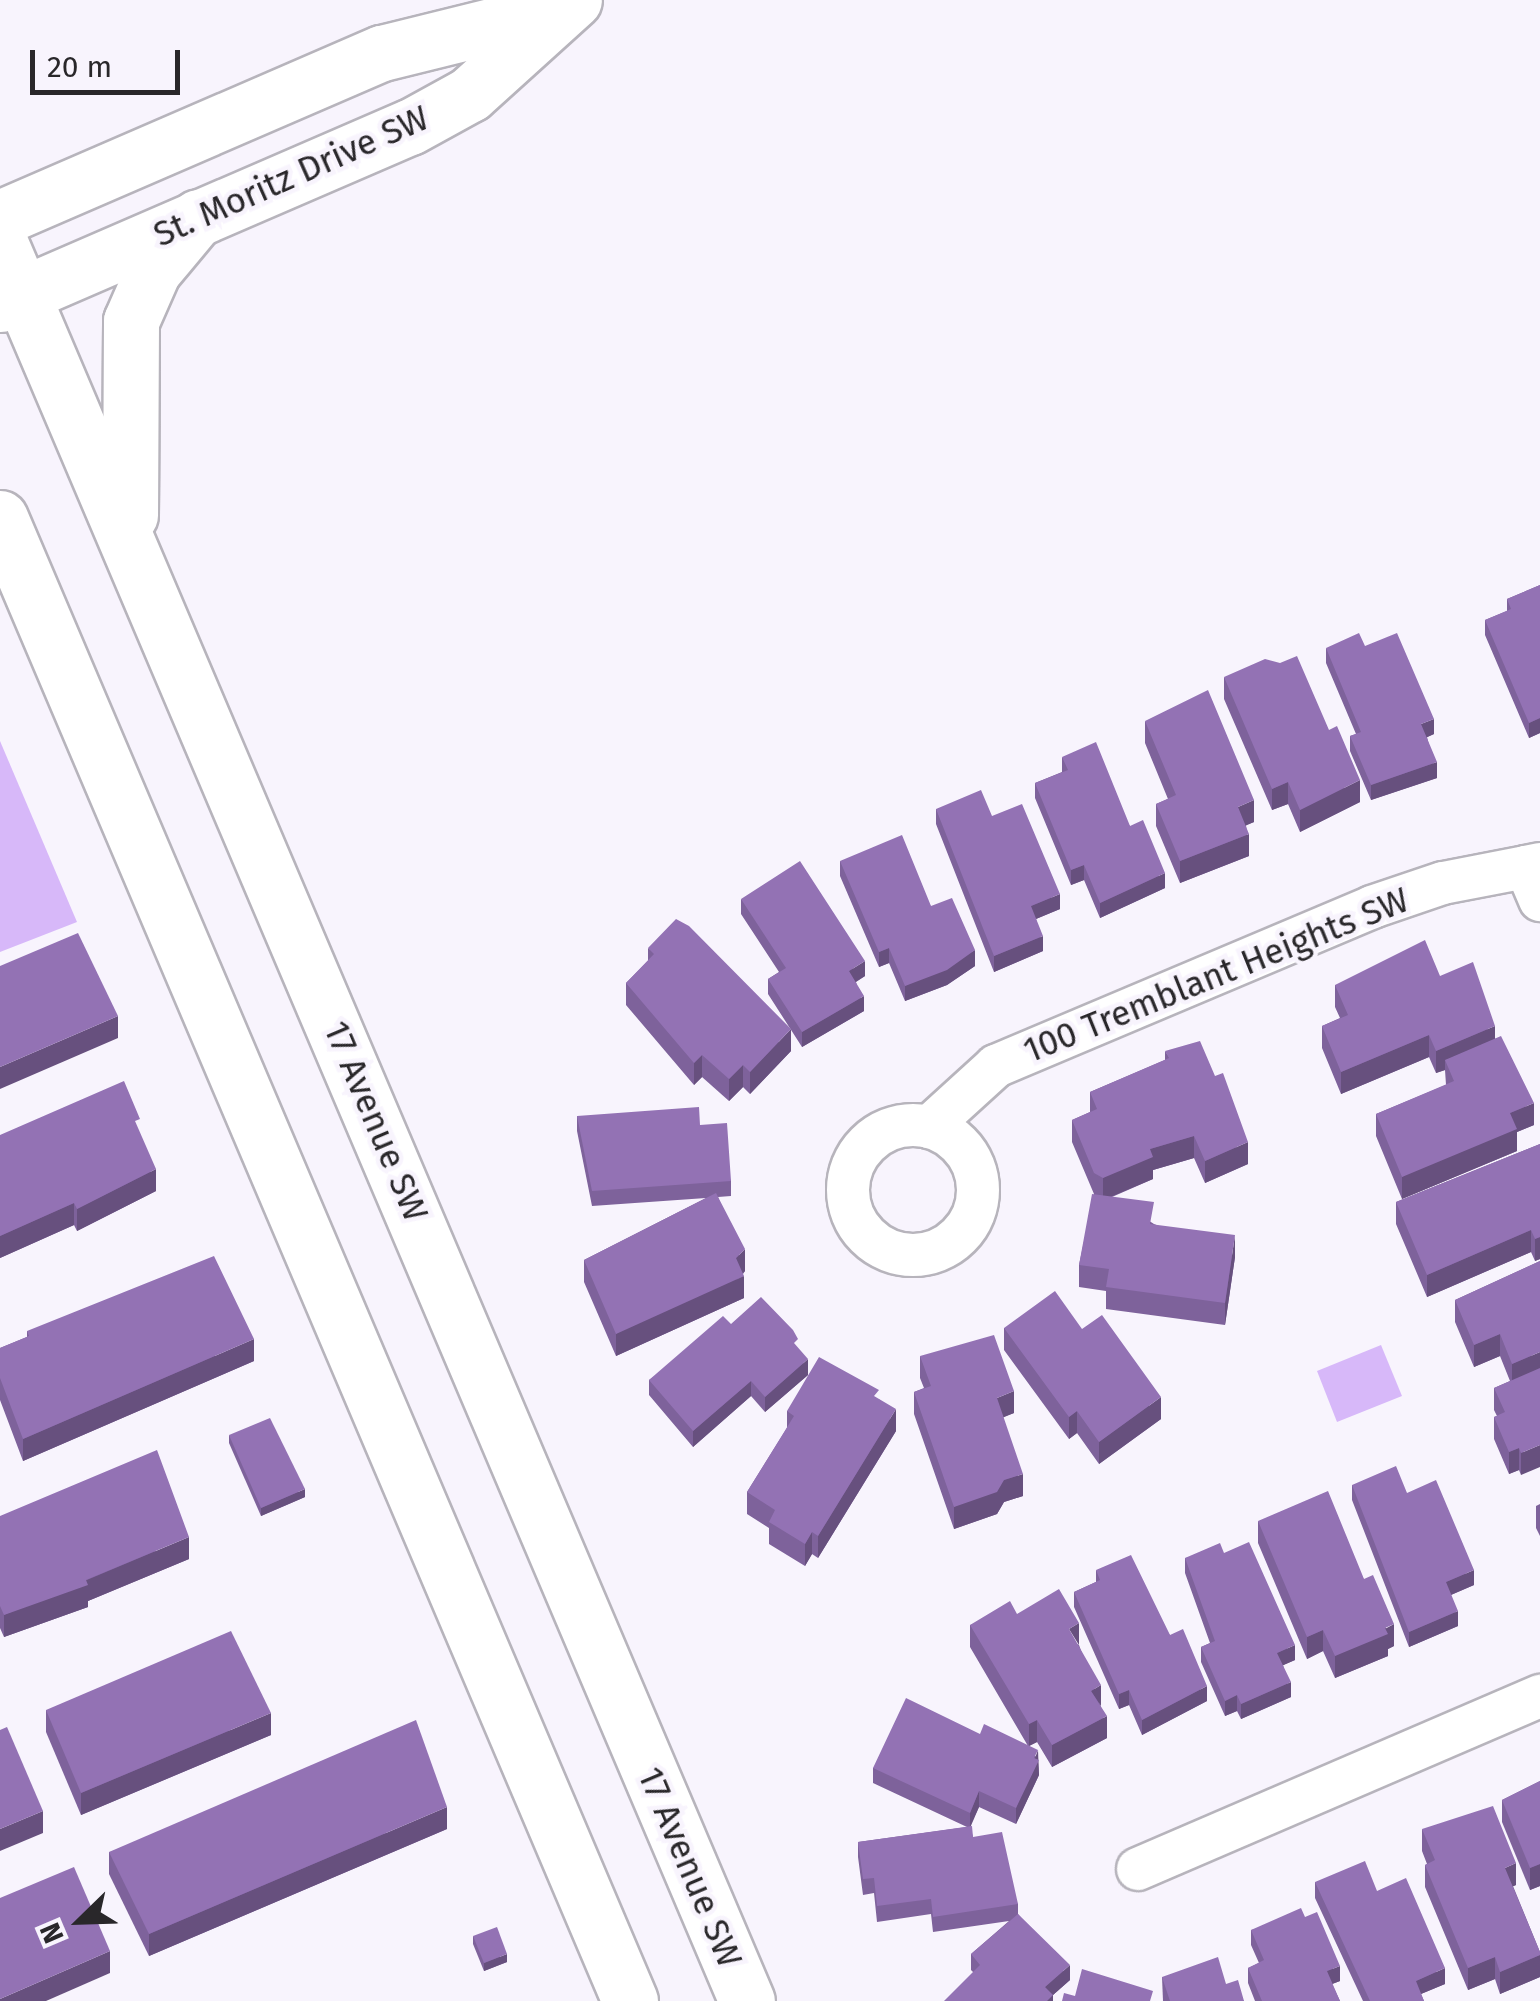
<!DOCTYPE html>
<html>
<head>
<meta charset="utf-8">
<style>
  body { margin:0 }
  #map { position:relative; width:1540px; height:2001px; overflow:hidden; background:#f8f4fd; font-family:"Fira Sans",sans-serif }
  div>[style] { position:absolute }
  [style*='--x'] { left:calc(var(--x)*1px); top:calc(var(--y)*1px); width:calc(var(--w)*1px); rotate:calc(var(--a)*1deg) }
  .green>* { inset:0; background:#d7b8f9 }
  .roads { filter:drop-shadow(2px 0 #b7b4bc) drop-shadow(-2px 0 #b7b4bc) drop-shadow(0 2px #b7b4bc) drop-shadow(0 -2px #b7b4bc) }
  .minor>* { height:42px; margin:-21px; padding:0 21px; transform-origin:21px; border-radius:21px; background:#fff }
  .minor>.ring { margin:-21px; padding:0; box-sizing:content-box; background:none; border:42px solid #fff; border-radius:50% }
  .tertiary>* { height:55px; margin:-27.5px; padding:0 27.5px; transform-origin:27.5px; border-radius:27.5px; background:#fff }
  .secondary>* { height:55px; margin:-27.5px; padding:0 27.5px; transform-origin:27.5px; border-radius:27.5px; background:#fff }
  .wall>* { inset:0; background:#7e629b }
  .shaded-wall>* { inset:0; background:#67507e }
  .building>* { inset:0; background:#9372b4 }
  span { translate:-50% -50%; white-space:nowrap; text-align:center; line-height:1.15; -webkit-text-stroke:9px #f8f4fd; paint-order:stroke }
  .street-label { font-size:35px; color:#29272a }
  .north { position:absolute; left:30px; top:1871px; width:100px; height:100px; -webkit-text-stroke:8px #f8f4fd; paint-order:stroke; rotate:247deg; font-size:28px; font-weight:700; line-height:40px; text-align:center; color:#29272a }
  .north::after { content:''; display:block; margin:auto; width:35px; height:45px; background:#29272a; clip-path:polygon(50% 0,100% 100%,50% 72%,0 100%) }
  .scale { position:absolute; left:30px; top:50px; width:150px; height:45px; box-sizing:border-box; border:5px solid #29272a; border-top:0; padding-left:12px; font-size:30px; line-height:35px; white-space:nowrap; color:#29272a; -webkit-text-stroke:8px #f8f4fd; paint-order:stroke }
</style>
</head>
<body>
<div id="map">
  <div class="green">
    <div style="clip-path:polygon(0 741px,77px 922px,0 952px)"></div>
    <div style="clip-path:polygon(1381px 1345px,1402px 1396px,1337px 1422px,1317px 1371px)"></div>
  </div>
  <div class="roads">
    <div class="minor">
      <div style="--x:1540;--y:864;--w:14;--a:168"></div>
      <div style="--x:1526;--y:867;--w:36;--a:67"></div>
      <div class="ring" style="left:848px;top:1125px;width:88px;height:88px"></div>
      <div style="--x:929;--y:1127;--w:91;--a:-42.3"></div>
      <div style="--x:996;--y:1066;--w:408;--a:-22.9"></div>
      <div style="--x:1372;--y:907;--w:75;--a:-18.7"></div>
      <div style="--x:1443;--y:883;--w:85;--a:-10.9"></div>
      <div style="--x:1138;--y:1869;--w:438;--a:-23.3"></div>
    </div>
    <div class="tertiary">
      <div style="--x:0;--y:218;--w:416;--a:-23.4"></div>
      <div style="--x:382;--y:53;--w:179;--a:-13.9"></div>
      <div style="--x:0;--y:304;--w:447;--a:-23.4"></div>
      <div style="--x:410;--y:127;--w:68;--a:-28.8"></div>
      <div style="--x:470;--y:94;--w:140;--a:-42.1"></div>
    </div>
    <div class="secondary">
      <div style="--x:0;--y:243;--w:1910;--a:66.98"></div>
      <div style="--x:130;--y:515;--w:194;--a:-89.7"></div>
      <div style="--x:131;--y:321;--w:55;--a:-66.3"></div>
      <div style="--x:153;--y:271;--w:70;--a:-50.2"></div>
      <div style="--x:0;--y:518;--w:1611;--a:66.98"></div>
    </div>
  </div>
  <div class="wall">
    <div style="clip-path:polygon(1540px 585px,1540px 733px,1529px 738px,1485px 635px,1485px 620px,1507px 611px,1507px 599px)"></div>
    <div style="clip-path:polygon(1326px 648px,1434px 734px,1427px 737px,1437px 778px,1371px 800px,1350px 751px,1350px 736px,1356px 734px,1326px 663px)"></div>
    <div style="clip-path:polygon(1224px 677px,1360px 802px,1300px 832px,1288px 804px,1272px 810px,1224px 699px)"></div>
    <div style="clip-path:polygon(1145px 721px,1254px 822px,1246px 825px,1249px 856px,1180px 883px,1156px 826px,1156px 804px,1168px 799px,1145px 743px)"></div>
    <div style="clip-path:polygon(1062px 757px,1130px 826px,1165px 888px,1100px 918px,1084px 880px,1071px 885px,1035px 798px,1035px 783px,1062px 772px)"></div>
    <div style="clip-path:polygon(936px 809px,992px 816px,1060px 909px,1036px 919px,1043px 951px,994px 972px,936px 824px)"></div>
    <div style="clip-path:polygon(840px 861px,931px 906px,975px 966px,947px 985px,905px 1001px,889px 963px,879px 967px,840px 876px)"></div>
    <div style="clip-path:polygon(741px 899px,865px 976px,856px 982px,864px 1011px,802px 1047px,768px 994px,768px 979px,779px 972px,741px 914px)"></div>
    <div style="clip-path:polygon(648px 948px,791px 1051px,750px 1094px,743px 1087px,729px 1101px,702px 1077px,694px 1085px,626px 1005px,626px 983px,648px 961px)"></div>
    <div style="clip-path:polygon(1440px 976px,1495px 1038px,1534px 1125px,1517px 1132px,1517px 1151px,1402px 1199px,1376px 1136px,1376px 1114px,1446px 1085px,1445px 1070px,1436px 1073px,1429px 1057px,1341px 1094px,1322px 1048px,1322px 1026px,1340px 1018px,1335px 1007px,1335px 985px)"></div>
    <div style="clip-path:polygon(1165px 1051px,1248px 1164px,1205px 1183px,1194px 1158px,1153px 1170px,1153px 1179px,1112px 1197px,1154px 1224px,1235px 1257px,1225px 1325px,1106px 1309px,1106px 1291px,1079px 1287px,1079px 1265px,1094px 1194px,1072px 1142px,1072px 1120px,1090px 1112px,1090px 1092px,1165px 1060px)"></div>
    <div style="clip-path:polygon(577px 1116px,700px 1125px,731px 1181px,731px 1196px,718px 1197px,745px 1271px,743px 1274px,744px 1298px,616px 1356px,584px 1282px,584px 1260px,706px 1198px,592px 1206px,577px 1131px)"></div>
    <div style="clip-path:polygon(140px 1134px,156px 1191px,77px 1231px,74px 1225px,0 1258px,0 1135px)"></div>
    <div style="clip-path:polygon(1540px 1144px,1540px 1259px,1535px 1261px,1531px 1252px,1427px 1297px,1396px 1224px,1396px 1202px)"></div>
    <div style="clip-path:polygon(1540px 1261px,1521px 1475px,1519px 1470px,1509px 1474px,1494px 1439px,1494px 1417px,1497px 1416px,1494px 1410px,1494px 1388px,1510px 1381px,1500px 1356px,1474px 1367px,1455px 1322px,1455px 1300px)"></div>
    <div style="clip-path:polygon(731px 1324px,798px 1349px,808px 1375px,765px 1412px,751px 1396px,693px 1447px,649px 1395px,649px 1380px)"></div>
    <div style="clip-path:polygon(1004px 1328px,1082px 1329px,1161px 1419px,1099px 1464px,1077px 1433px,1069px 1439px,1004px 1350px)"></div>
    <div style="clip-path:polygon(27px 1331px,254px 1361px,23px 1461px,0 1400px,0 1348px,27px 1337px)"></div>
    <div style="clip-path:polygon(920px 1356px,1014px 1413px,1003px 1417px,1023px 1496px,1004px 1502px,997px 1514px,954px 1529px,914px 1414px,914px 1392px,924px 1388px,920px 1378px)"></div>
    <div style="clip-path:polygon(879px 1399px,896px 1431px,818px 1558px,812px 1554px,805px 1566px,769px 1544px,769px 1528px,747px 1514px,747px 1492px,787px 1428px,787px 1411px)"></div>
    <div style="clip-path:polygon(229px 1435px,305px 1497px,261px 1516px,229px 1443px)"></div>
    <div style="clip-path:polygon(1352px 1485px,1407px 1493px,1474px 1585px,1451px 1595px,1458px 1626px,1409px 1647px,1352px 1500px)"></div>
    <div style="clip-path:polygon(1540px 1504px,1540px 1536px,1536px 1528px,1536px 1506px)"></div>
    <div style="clip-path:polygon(0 1516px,189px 1559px,88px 1601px,88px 1607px,4px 1637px,0 1628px)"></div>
    <div style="clip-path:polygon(1258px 1521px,1364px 1579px,1394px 1646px,1388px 1649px,1388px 1656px,1335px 1678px,1323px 1651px,1307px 1659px,1258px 1543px)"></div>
    <div style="clip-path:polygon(1224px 1553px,1295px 1660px,1283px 1665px,1291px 1697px,1241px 1719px,1237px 1711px,1225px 1716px,1201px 1662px,1201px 1647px,1210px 1643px,1185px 1573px,1185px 1558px)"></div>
    <div style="clip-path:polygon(1096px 1570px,1170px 1635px,1207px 1701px,1142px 1735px,1129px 1705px,1119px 1709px,1074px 1607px,1074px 1592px,1096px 1582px)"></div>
    <div style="clip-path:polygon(1017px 1614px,1079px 1645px,1101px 1707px,1107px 1738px,1052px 1767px,1037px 1742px,1029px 1746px,1038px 1760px,1039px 1775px,1016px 1824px,979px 1807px,970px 1826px,973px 1837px,1018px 1904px,1018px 1914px,1070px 1980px,1053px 1995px,1053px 2001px,973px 1972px,971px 1970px,971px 1954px,1009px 1921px,933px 1932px,931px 1914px,877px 1922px,874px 1893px,863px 1895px,858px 1857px,858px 1842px,967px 1827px,873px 1783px,873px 1768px,980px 1734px,1028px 1746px,970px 1647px,970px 1625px)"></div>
    <div style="clip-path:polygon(46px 1710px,271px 1735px,81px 1815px,46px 1732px)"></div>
    <div style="clip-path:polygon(1540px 1781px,1540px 1886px,1530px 1890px,1502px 1822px,1502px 1800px)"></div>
    <div style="clip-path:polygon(447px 1829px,149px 1956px,109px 1874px,109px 1852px)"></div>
    <div style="clip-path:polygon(1422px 1829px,1516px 1885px,1513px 1886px,1540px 1952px,1540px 1977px,1500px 1994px,1495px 1979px,1468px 1990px,1425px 1887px,1425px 1865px,1427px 1864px,1422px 1851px)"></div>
    <div style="clip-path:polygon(1315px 1882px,1377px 1891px,1445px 1984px,1421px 1994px,1424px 2001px,1363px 2001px,1315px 1898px)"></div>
    <div style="clip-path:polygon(1305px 1917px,1340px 1981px,1332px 1984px,1340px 2001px,1255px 2001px,1248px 1983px,1248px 1968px,1259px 1963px,1251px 1945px,1251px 1930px)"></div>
    <div style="clip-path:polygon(473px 1936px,507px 1962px,484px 1971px,473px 1944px)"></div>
    <div style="clip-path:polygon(1162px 1977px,1226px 1984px,1244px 2001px,1163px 2001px)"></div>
  </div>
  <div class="shaded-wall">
    <div style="clip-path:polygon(1540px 718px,1540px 733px,1529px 738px,1529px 723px)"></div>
    <div style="clip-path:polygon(1434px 719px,1434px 734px,1421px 740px,1421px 724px)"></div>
    <div style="clip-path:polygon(1437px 762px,1437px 778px,1371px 800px,1371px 785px)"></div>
    <div style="clip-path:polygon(1360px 780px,1360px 802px,1300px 832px,1300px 810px)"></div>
    <div style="clip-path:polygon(1288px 782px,1288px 804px,1272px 810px,1272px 789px)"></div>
    <div style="clip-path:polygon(1254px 800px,1254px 822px,1238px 829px,1238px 807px)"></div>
    <div style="clip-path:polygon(1249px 834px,1249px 856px,1180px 883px,1180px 861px)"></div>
    <div style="clip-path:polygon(1084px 865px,1084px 880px,1071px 885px,1071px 870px)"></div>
    <div style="clip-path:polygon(1165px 873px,1165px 888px,1100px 918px,1100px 903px)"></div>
    <div style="clip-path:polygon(1060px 894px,1060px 909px,1031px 921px,1031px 906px)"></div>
    <div style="clip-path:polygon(1043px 936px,1043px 951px,994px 972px,994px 956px)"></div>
    <div style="clip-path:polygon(889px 948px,889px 963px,879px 967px,879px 952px)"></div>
    <div style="clip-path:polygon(975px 950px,975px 966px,947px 985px,905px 1001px,905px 986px)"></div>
    <div style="clip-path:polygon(865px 961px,865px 976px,849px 986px,849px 971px)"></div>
    <div style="clip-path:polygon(864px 996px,864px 1011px,802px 1047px,802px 1032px)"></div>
    <div style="clip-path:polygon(118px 1016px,118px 1038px,0 1089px,0 1067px)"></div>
    <div style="clip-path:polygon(1495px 1026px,1495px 1048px,1445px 1060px,1445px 1070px,1436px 1073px,1436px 1051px)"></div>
    <div style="clip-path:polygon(791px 1029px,791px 1051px,750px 1094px,750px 1072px)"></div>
    <div style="clip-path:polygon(1429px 1035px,1429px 1057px,1341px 1094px,1341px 1072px)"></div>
    <div style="clip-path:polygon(702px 1055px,702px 1077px,694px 1085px,694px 1063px)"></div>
    <div style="clip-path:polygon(743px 1065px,743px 1087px,729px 1101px,729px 1079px)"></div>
    <div style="clip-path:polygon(1534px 1103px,1534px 1125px,1517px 1132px,1517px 1151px,1402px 1199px,1402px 1177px,1510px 1113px)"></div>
    <div style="clip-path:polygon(1194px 1136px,1194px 1158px,1153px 1170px,1153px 1179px,1103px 1200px,1103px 1178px,1150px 1149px)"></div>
    <div style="clip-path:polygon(1248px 1142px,1248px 1164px,1205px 1183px,1205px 1161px)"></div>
    <div style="clip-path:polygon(156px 1169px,156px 1191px,77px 1231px,77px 1209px)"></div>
    <div style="clip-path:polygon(74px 1203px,74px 1225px,0 1258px,0 1236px)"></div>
    <div style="clip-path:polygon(1531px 1230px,1531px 1252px,1427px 1297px,1427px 1275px)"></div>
    <div style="clip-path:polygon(1235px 1235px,1235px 1257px,1225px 1325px,1225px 1303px)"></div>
    <div style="clip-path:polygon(1540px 1237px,1540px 1259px,1535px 1261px,1535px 1239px)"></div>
    <div style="clip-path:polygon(745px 1249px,745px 1271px,736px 1280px,744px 1276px,744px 1298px,616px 1356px,616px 1334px,736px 1258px)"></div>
    <div style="clip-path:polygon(1500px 1334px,1500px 1356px,1474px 1367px,1474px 1345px)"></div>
    <div style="clip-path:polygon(254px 1339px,254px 1361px,23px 1461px,23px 1439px)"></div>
    <div style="clip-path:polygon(1540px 1352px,1540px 1374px,1512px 1386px,1512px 1364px)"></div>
    <div style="clip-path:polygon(808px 1359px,808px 1375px,765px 1412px,765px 1397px)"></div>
    <div style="clip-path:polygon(751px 1381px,751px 1396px,693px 1447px,693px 1431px)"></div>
    <div style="clip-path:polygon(1014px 1391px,1014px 1413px,997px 1420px,997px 1398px)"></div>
    <div style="clip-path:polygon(1161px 1397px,1161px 1419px,1099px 1464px,1099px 1442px)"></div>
    <div style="clip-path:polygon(896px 1409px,896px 1431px,818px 1558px,818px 1536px)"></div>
    <div style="clip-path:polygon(1077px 1411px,1077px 1433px,1069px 1439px,1069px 1417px)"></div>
    <div style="clip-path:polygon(1540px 1445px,1540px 1467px,1521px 1475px,1521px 1453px)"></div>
    <div style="clip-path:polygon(1519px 1448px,1519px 1470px,1509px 1474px,1509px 1452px)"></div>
    <div style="clip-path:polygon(1023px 1474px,1023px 1496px,1004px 1502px,997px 1514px,954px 1529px,954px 1507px,1004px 1480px)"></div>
    <div style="clip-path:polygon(305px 1489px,305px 1497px,261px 1516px,261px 1508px)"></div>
    <div style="clip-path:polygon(812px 1532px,812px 1554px,805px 1566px,805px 1544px)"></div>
    <div style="clip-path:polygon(189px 1537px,189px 1559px,88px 1601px,88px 1607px,4px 1637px,4px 1615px)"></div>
    <div style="clip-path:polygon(1474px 1570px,1474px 1585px,1446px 1597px,1446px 1582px)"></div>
    <div style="clip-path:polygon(1458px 1611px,1458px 1626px,1409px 1647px,1409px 1632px)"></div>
    <div style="clip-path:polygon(1079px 1623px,1079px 1645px,1069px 1629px)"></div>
    <div style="clip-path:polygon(1394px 1624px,1394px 1646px,1388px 1649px,1388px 1656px,1335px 1678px,1335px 1656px)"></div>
    <div style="clip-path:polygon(1323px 1630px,1323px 1651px,1307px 1659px,1307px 1637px)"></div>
    <div style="clip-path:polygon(1295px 1645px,1295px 1660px,1277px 1668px,1277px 1653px)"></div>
    <div style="clip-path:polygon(1291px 1682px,1291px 1697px,1241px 1719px,1241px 1704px)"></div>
    <div style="clip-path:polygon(1101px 1685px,1101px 1706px,1091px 1691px)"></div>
    <div style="clip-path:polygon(1207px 1686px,1207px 1701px,1142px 1735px,1142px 1720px)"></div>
    <div style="clip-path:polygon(1129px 1690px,1129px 1705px,1119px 1709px,1119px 1694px)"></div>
    <div style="clip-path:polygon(1237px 1695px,1237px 1711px,1225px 1716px,1225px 1701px)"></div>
    <div style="clip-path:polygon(271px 1713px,271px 1735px,81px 1815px,81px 1793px)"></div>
    <div style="clip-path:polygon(1107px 1716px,1107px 1738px,1052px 1767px,1052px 1745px)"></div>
    <div style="clip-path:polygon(1037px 1720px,1037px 1742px,1029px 1746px,1029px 1724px)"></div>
    <div style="clip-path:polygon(1038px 1750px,1039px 1775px,1016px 1824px,1016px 1808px)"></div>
    <div style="clip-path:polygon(979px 1791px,979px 1807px,970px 1828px,970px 1813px)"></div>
    <div style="clip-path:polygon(447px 1807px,447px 1829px,149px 1956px,149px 1934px)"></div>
    <div style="clip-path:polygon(43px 1811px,43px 1833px,0 1851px,0 1829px)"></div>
    <div style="clip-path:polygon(1516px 1863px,1516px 1885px,1505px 1890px,1505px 1868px)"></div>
    <div style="clip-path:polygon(1540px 1864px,1540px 1886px,1530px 1890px,1530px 1868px)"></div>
    <div style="clip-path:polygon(110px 1951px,110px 1973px,46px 2001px,0 2001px,0 1999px)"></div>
    <div style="clip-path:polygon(507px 1954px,507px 1962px,484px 1971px,484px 1963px)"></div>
    <div style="clip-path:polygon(1540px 1955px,1540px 1977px,1500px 1994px,1500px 1972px)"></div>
    <div style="clip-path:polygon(1495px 1957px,1495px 1979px,1468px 1990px,1468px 1968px)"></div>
    <div style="clip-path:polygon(1070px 1965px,1070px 1980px,1053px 1995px,1053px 2001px,1045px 2001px,1045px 1987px)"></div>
    <div style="clip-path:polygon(1340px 1966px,1340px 1981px,1327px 1986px,1327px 1971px)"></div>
    <div style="clip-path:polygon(1445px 1968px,1445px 1984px,1416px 1996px,1416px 1981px)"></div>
  </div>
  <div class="building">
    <div style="clip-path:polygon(1540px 585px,1540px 718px,1529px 723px,1485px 620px,1511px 609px,1507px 599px)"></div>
    <div style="clip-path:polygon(1359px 633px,1365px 646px,1397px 633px,1434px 719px,1421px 724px,1437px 762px,1371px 785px,1350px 736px,1361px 732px,1326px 648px)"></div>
    <div style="clip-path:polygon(1297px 656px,1329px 730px,1337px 726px,1360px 780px,1300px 810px,1288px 782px,1272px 789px,1224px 677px,1265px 659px,1280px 663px)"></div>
    <div style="clip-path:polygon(1208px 690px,1254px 800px,1238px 807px,1249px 834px,1180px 861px,1156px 804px,1176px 795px,1145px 721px)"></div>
    <div style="clip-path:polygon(1096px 742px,1130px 826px,1143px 820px,1165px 873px,1100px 903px,1084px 865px,1071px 870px,1035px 783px,1068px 770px,1062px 757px)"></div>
    <div style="clip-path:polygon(981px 790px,992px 816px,1022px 804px,1060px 894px,1031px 906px,1043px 936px,994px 956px,936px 809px)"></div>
    <div style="clip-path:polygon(902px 835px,931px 906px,952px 898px,975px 950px,947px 970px,905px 986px,889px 948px,879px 952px,840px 861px)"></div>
    <div style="clip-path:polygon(800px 861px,865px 961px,849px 971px,864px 996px,802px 1032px,768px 979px,786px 968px,741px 899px)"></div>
    <div style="clip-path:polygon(676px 919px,689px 926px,791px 1029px,750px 1072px,743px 1065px,729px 1079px,702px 1055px,694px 1063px,626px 983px,654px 954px,648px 948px)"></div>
    <div style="clip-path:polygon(78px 933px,118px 1016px,0 1067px,0 966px)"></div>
    <div style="clip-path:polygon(1425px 940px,1440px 976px,1473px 962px,1495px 1026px,1436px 1051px,1429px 1035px,1341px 1072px,1322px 1026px,1348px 1015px,1335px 985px)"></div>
    <div style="clip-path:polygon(1501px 1036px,1534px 1103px,1510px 1113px,1517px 1129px,1402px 1177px,1376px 1114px,1454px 1081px,1445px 1060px)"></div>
    <div style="clip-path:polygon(1200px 1041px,1215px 1076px,1223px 1073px,1248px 1142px,1205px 1161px,1194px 1136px,1150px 1149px,1153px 1157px,1103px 1178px,1094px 1173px,1072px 1120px,1097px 1109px,1090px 1092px,1169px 1058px,1165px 1051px)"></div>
    <div style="clip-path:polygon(124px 1081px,140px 1119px,135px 1121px,156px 1169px,77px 1209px,74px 1203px,0 1236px,0 1135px)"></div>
    <div style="clip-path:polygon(699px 1107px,700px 1125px,727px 1123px,731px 1181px,592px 1191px,577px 1116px)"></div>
    <div style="clip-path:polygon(1540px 1144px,1540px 1237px,1535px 1239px,1531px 1230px,1427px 1275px,1396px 1202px)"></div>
    <div style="clip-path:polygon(716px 1193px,745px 1249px,736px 1258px,744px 1276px,616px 1334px,584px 1260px)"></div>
    <div style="clip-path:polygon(1092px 1194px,1154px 1202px,1150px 1224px,1235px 1235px,1225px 1303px,1106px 1287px,1109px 1269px,1079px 1265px)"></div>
    <div style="clip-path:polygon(214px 1256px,254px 1339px,23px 1439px,0 1378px,0 1348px,29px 1336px,27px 1331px)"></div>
    <div style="clip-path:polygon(1540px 1261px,1540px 1352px,1512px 1364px,1500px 1334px,1474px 1345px,1455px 1300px)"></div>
    <div style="clip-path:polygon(1055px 1291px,1082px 1329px,1102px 1315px,1161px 1397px,1099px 1442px,1077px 1411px,1069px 1417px,1004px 1328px)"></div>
    <div style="clip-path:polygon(761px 1297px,793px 1330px,798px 1339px,794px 1343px,808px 1359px,765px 1397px,751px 1381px,693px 1431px,649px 1380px,723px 1316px,731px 1324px)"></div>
    <div style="clip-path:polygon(994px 1335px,1014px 1391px,997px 1398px,1023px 1474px,1004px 1480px,997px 1492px,954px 1507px,914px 1392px,931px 1386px,920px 1356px)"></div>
    <div style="clip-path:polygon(819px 1357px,879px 1390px,874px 1396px,896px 1409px,818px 1536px,812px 1532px,805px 1544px,769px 1522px,775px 1510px,747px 1492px,794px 1416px,787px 1411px)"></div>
    <div style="clip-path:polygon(1540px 1368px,1540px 1445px,1521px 1453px,1519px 1448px,1509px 1452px,1494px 1417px,1505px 1412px,1494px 1388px)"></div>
    <div style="clip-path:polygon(270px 1418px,305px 1489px,261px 1508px,229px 1435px)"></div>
    <div style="clip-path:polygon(157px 1450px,189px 1537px,86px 1580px,88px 1585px,4px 1615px,0 1606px,0 1516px)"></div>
    <div style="clip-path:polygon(1396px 1466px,1407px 1493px,1436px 1480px,1474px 1570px,1446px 1582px,1458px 1611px,1409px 1632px,1352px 1485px)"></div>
    <div style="clip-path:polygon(1328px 1491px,1364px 1579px,1373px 1575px,1394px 1624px,1385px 1628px,1388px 1634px,1335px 1656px,1323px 1630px,1307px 1637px,1258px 1521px)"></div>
    <div style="clip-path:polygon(1249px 1542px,1295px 1645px,1277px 1653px,1291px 1682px,1241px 1704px,1237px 1695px,1225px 1701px,1201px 1647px,1215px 1641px,1185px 1558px,1220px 1543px,1224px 1553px)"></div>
    <div style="clip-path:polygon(1131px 1555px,1170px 1635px,1183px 1629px,1207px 1686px,1142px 1720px,1129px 1690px,1119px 1694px,1074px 1592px,1100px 1580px,1096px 1570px)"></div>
    <div style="clip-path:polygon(1059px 1589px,1079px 1623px,1069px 1629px,1101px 1685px,1091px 1691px,1107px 1716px,1052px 1745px,1037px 1720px,1029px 1724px,970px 1625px,1010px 1601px,1017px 1614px)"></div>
    <div style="clip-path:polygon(231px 1631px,271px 1713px,81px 1793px,46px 1710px)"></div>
    <div style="clip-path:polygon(906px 1698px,980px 1734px,984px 1724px,1038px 1750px,1034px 1758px,1039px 1760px,1016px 1808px,979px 1791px,970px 1813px,873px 1768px)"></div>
    <div style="clip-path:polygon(416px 1720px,447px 1807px,149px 1934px,109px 1852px)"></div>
    <div style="clip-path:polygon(7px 1727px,43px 1811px,0 1829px,0 1730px)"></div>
    <div style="clip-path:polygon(1540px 1781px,1540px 1864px,1530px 1868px,1502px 1800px)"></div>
    <div style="clip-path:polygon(1493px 1806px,1516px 1863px,1505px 1868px,1540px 1952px,1540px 1955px,1500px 1972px,1495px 1957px,1468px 1968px,1425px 1865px,1435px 1860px,1422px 1829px)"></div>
    <div style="clip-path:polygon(972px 1826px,973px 1837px,1002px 1832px,1018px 1904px,933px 1917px,931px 1899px,877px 1906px,874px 1878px,863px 1879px,858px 1842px)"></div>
    <div style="clip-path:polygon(1365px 1861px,1377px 1891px,1406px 1878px,1445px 1968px,1416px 1981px,1424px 2001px,1370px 2001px,1315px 1882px)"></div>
    <div style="clip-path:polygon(74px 1867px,110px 1951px,0 1999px,0 1898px)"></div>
    <div style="clip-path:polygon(1301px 1908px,1305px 1917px,1317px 1912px,1340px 1966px,1327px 1971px,1340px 2001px,1262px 2001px,1248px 1968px,1264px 1960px,1251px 1930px)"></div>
    <div style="clip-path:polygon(1018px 1914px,1070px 1965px,1045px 1987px,1053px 1995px,1047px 2001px,944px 2001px,980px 1965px,971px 1954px)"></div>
    <div style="clip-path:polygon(497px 1927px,507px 1954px,484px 1963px,473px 1936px)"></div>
    <div style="clip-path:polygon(1218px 1957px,1226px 1984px,1238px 1980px,1244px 2001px,1170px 2001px,1162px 1977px)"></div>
    <div style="clip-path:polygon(1082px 1969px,1153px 1991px,1150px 2001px,1062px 2001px,1064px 1993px,1075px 1996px)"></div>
  </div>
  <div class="street-label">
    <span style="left:291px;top:176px;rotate:-24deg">St. Moritz Drive SW</span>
    <span style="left:1216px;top:975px;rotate:-22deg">100 Tremblant Heights SW</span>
    <span style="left:376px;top:1121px;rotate:67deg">17 Avenue SW</span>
    <span style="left:690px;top:1867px;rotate:67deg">17 Avenue SW</span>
  </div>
  <div class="north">N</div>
  <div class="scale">20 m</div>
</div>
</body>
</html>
